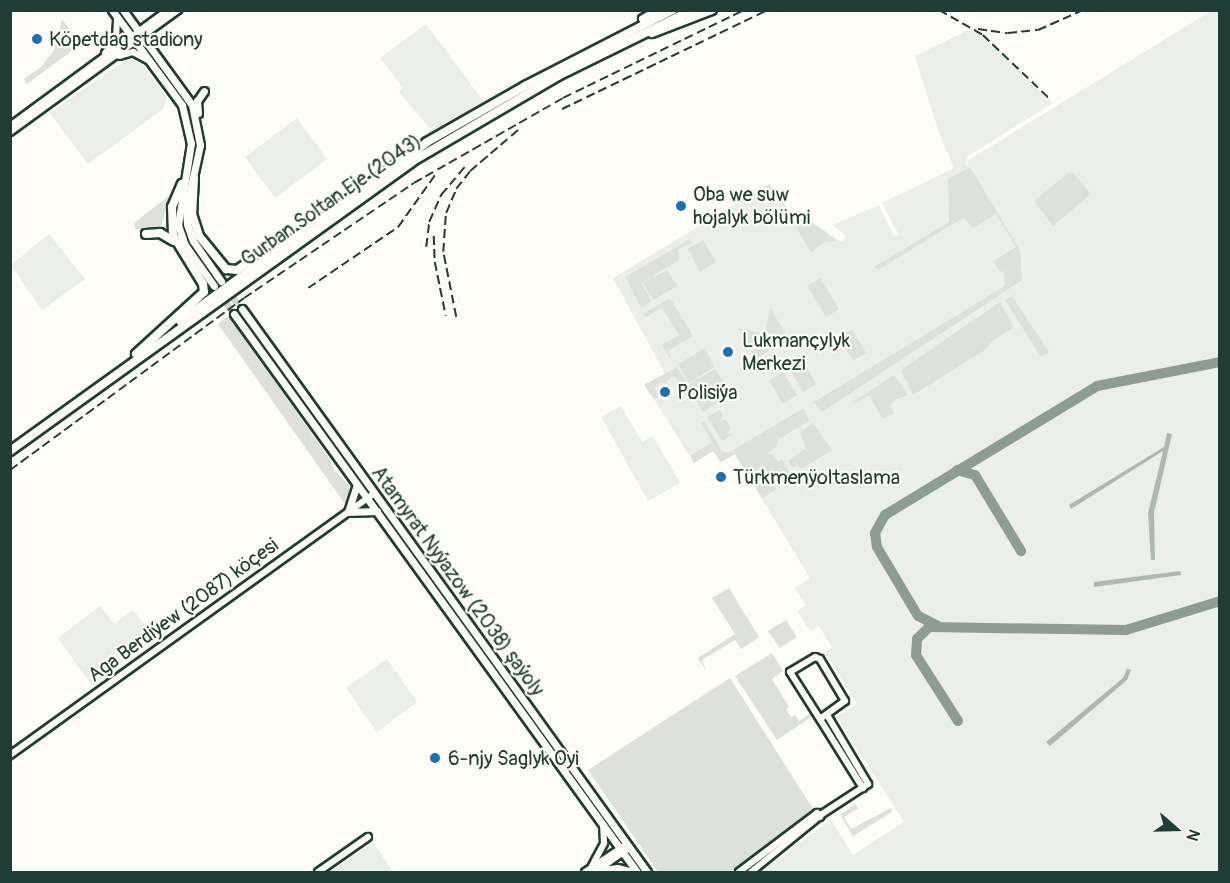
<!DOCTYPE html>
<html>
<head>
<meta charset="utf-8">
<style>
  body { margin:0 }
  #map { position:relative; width:1230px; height:883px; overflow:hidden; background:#fdfcf7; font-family:Pangolin,sans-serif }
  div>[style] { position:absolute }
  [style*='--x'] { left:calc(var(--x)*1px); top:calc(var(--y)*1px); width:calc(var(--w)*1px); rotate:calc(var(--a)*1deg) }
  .built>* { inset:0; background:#eceee9 }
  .green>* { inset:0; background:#dde0db }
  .water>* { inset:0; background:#aeb8b1 }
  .taxiway>* { height:10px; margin:-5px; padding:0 5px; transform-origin:5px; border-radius:5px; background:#8e9c96 }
  .primary-tunnel>* { height:7px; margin-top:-3.5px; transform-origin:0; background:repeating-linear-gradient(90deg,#d1d6d0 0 7px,transparent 0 10.5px) }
  .roads { filter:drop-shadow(2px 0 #1f3d34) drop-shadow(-2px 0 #1f3d34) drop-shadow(0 2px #1f3d34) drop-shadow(0 -2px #1f3d34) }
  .secondary>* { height:6px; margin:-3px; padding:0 3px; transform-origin:3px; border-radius:3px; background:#fdfcf7 }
  .primary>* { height:7px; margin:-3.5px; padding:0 3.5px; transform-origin:3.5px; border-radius:3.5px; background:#fdfcf7 }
  .highway>* { height:8px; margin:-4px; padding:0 4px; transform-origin:4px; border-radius:4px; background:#fdfcf7 }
  .rail>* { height:1.5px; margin-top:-0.75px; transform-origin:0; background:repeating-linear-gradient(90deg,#1f3d34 0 9px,transparent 0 13.5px) }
  .dots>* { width:16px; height:16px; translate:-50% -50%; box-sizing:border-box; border:3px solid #fdfcf7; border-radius:50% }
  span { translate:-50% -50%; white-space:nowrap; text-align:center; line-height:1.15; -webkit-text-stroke:4.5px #fdfcf7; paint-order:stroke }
  .poi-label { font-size:20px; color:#1f3d34 }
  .left { translate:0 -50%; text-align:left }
  .street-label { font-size:20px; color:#1f3d34 }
  .frame { position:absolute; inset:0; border:12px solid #1f3d34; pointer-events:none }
  .north { position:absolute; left:1146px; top:799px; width:60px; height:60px; -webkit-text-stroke:4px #fdfcf7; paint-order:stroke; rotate:110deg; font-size:16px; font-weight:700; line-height:24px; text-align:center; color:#1f3d34 }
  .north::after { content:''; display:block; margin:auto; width:21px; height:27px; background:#1f3d34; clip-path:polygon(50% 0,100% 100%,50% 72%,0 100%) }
</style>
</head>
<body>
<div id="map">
  <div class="built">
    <div style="clip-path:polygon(1211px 11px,1219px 11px,1219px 872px,760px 872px,831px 820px,853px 855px,904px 822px,837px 717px,857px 704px,825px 652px,832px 647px,819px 626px,810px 631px,797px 611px,806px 605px,795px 588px,810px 578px,735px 454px,721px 462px,713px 451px,694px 463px,646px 386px,665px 374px,613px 278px,769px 184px,796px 221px,804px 217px,842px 242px,846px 237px,833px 225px,879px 205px,894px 236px,899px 235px,882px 203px,954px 168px,939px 133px,915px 56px,970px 29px,990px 41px,1053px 103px,968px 156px,965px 163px,968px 168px,967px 161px)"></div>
    <div style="clip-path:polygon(426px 24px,484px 102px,432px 131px,399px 92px,403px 88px,380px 58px)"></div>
    <div style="clip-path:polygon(128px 58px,142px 64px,167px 97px,163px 109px,88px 164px,50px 113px)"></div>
    <div style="clip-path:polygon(297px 118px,327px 159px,275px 198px,245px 157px)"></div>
    <div style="clip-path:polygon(49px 234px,85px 279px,42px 310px,11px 265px)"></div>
    <div style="clip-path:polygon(621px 406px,642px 442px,653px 436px,680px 483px,648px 501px,601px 417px)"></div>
    <div style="clip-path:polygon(100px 606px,114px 624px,133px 610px,154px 637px,92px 686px,58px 638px)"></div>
    <div style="clip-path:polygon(387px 659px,417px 702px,377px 732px,346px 688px)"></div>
    <div style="clip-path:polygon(373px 842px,393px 872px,330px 872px)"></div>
  </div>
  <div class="green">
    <div style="clip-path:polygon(62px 19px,81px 44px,27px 84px,24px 79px,41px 67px,54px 50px)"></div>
    <div style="clip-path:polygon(970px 167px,1020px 250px,1022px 280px,822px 412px,814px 402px,1005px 286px,1003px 269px,1001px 273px,993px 261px,1016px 247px,996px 214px,973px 228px,963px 218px,878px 270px,874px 267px,949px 222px,948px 179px)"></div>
    <div style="clip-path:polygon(1068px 173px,1074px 174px,1091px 194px,1053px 226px,1034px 201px)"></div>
    <div style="clip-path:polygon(769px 184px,796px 221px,804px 217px,837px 241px,825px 242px,811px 252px,773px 189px,764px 188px)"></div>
    <div style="clip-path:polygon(170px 195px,160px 231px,135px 229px,134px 223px)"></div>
    <div style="clip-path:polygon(690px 239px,692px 243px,678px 249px,679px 260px,641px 283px,652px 301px,641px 308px,625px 277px)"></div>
    <div style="clip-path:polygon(703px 240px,716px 262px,700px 272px,688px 249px)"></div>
    <div style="clip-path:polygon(667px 270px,677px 286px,653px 300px,643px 283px,654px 276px,664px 292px,655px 276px)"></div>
    <div style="clip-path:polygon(820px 278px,839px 309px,826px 317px,807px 286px)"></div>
    <div style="clip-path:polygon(1012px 296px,1049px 352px,1041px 357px,1005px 300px)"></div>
    <div style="clip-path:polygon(670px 298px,693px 336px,669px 350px,671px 360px,662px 345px,679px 335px,662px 308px,646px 317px,643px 314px)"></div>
    <div style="clip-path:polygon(1000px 302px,1014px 327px,992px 341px,985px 350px,913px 395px,901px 370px)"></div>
    <div style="clip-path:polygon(770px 308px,789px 339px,776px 347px,766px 329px)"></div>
    <div style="clip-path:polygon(228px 316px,329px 458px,334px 470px,349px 485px,351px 496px,345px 504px,218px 324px)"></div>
    <div style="clip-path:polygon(738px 328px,759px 333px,770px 350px,756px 359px)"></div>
    <div style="clip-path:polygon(852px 329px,866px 353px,853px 361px,839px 337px)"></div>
    <div style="clip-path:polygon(705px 348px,714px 367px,689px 383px,678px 364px)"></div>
    <div style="clip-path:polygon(802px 360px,816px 384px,803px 392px,789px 368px)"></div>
    <div style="clip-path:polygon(677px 367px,688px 385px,715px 369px,732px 394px,703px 412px,689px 388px,683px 391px,674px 376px,667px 381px,667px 386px,664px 382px,657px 384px,654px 388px,659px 396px,654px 399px,644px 385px)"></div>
    <div style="clip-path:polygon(783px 372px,797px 395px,783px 404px,769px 380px)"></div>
    <div style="clip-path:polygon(894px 375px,908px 395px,895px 400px,890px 406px,894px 413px,883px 419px,869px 396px,850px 404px)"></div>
    <div style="clip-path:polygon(804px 408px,809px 421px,779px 439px,776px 447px,766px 454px,773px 454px,778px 462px,782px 459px,790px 473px,773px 483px,777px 489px,762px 498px,735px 454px,721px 462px,713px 451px,694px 463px,690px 456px,712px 442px,701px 423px,704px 421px,722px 451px,728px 453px)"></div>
    <div style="clip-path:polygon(720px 410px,723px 416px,720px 421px,725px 419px,731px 428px,727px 433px,734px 434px,722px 441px,707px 417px)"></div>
    <div style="clip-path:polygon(813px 423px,832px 450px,801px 469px,798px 464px,792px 467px,788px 461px,806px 448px,800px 432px)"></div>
    <div style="clip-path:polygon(729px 588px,759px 637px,741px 649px,735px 640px,702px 660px,706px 671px,698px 658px,735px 634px,712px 598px)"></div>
    <div style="clip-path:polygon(786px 620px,797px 637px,780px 648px,768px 631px)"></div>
    <div style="clip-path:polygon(772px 653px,783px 671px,772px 679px,789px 707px,786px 709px,791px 717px,795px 715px,799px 721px,811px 713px,814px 715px,777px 740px,735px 676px)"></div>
    <div style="clip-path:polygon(730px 678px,813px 809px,732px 872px,658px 872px,588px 770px)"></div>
    <div style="clip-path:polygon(856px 804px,858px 808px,844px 817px,851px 829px,891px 808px,892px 812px,853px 836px,840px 815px)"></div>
  </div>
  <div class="water">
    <div style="clip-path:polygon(1167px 433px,1172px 434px,1154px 513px,1155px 560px,1151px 560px,1148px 513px,1163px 451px,1071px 509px,1069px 505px,1164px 447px)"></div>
    <div style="clip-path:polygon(1180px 571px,1181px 575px,1094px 587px,1094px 582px)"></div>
    <div style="clip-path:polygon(1127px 669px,1131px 670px,1127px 680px,1050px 746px,1046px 742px,1123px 678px)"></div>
  </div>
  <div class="taxiway">
    <div style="--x:957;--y:470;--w:19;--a:16"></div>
    <div style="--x:975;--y:475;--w:89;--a:58.8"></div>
    <div style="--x:938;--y:626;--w:22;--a:-153"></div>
    <div style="--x:918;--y:616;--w:80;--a:-120.7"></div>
    <div style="--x:877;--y:547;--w:14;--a:-98"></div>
    <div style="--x:875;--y:533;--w:21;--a:-61"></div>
    <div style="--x:885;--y:515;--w:248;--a:-31.3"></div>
    <div style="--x:1097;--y:386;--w:125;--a:-11"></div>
    <div style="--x:958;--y:721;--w:78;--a:-122.5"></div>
    <div style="--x:916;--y:655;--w:16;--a:-86"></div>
    <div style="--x:917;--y:639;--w:17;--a:-45"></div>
    <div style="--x:929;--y:627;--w:197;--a:0.9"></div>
    <div style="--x:1126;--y:630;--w:98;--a:-17.1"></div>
  </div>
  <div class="primary-tunnel">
    <div style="--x:214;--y:286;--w:34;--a:54"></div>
    <div style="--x:227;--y:290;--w:24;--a:52"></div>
  </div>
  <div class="roads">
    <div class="secondary">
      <div style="--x:105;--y:53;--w:18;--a:-52"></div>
      <div style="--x:116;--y:39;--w:22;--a:-87"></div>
      <div style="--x:119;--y:56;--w:15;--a:-16"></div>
      <div style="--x:133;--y:52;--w:17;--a:28"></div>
      <div style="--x:10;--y:126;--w:196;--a:-36.3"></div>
      <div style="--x:10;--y:132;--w:208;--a:-36"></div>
      <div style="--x:820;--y:719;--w:31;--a:-36"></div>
      <div style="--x:845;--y:701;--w:49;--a:-120.8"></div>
      <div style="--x:820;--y:659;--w:5;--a:-158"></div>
      <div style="--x:815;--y:657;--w:29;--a:149"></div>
      <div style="--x:790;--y:672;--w:52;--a:57.5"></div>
      <div style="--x:818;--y:716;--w:85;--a:58"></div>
      <div style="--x:10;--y:755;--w:449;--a:-35.7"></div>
      <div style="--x:592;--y:866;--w:26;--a:-62"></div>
      <div style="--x:604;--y:843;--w:18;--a:-93"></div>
      <div style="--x:602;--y:870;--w:16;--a:-7"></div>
      <div style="--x:618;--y:868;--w:16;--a:14"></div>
      <div style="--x:318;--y:872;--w:61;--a:-35"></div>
      <div style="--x:585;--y:872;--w:47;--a:-33.7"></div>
      <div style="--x:595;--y:872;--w:42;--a:-35.2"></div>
      <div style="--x:739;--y:872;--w:98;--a:-37.1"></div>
      <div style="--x:817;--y:813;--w:5;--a:53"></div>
      <div style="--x:751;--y:872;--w:92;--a:-39.2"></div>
      <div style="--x:822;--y:814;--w:55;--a:-33.1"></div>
      <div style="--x:868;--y:784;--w:80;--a:-120.7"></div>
    </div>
    <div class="primary">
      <div style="--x:112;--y:10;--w:118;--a:53.6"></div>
      <div style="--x:182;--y:105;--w:39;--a:77"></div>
      <div style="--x:191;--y:143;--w:83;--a:99"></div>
      <div style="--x:178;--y:225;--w:21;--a:71"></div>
      <div style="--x:185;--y:245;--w:50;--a:54.7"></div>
      <div style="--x:123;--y:10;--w:117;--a:54"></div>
      <div style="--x:192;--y:105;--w:41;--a:78.7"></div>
      <div style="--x:200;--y:145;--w:66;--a:102.2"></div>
      <div style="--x:186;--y:210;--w:14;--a:86"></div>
      <div style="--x:187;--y:224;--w:18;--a:71"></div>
      <div style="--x:193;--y:241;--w:49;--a:55"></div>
      <div style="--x:198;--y:113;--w:12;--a:-95"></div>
      <div style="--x:197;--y:101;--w:12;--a:-55"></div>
      <div style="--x:242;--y:309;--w:694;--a:54.27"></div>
      <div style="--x:234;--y:314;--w:688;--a:54.16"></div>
      <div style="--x:348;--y:512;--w:28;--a:-72"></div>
      <div style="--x:348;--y:512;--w:29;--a:-2"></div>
    </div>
    <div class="highway">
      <div style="--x:643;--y:19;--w:18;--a:-29"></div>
      <div style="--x:652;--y:33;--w:64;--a:-21"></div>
      <div style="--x:194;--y:178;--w:36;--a:93"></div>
      <div style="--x:192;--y:214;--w:23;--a:72"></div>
      <div style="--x:199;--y:236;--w:43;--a:50.7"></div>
      <div style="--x:226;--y:269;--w:11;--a:5"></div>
      <div style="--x:237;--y:270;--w:14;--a:-34"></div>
      <div style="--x:146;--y:234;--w:14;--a:-4"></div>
      <div style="--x:160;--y:233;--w:16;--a:30"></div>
      <div style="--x:180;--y:321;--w:305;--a:-35.9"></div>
      <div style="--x:427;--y:142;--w:113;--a:-29.7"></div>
      <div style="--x:525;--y:86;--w:166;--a:-27.2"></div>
      <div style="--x:136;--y:354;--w:92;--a:-42.4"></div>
      <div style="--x:204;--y:292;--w:8;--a:-97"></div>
      <div style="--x:203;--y:284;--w:57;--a:-121.5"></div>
      <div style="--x:173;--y:235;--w:28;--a:-92"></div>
      <div style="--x:172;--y:207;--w:25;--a:-67"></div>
      <div style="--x:10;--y:451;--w:496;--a:-35.7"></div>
      <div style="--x:413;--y:161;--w:168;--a:-30.4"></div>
      <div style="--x:558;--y:76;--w:149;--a:-26.2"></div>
    </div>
  </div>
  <div class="rail">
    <div style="--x:939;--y:10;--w:51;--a:29.6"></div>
    <div style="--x:983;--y:35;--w:94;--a:43.7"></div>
    <div style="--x:978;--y:29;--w:30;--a:8"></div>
    <div style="--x:1008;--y:33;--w:30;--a:-6"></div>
    <div style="--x:1038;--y:30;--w:49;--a:-24"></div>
    <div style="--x:562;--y:109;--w:229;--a:-25.7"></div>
    <div style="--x:434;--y:236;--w:26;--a:88"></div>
    <div style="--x:435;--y:262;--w:55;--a:78.5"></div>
    <div style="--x:426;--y:247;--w:25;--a:-83"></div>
    <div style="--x:429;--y:222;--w:30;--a:-66"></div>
    <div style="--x:441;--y:195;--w:38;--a:-50"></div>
    <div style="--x:308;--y:288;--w:109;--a:-34.1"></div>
    <div style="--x:398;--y:227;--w:64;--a:-54.6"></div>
    <div style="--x:456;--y:317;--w:66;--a:-101.3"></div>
    <div style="--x:443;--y:252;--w:39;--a:-86"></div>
    <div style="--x:446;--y:213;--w:26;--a:-67"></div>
    <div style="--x:456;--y:189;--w:23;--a:-52"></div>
    <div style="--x:470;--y:171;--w:65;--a:-40.6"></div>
    <div style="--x:10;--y:470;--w:290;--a:-36.3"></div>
    <div style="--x:244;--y:298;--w:205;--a:-34.1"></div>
    <div style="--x:414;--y:183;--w:172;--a:-29.7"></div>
    <div style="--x:563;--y:98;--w:201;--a:-25.9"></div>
  </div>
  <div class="dots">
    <div style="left:37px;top:39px;background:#1f6fb2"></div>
    <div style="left:681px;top:206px;background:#1f6fb2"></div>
    <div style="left:728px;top:352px;background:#1f6fb2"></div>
    <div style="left:665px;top:392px;background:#1f6fb2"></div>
    <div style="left:721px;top:477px;background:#1f6fb2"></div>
    <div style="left:435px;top:758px;background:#1f6fb2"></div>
  </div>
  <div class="poi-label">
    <span class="left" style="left:49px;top:39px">Köpetdag stadiony</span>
    <span class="left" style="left:693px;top:206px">Oba we suw<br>hojalyk bölümi</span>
    <span class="left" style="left:742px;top:352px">Lukmançylyk<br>Merkezi</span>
    <span class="left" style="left:677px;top:392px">Polisiýa</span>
    <span class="left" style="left:733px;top:477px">Türkmenÿoltaslama</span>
    <span class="left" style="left:448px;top:758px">6-njy Saglyk Oyi</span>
  </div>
  <div class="street-label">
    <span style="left:331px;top:200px;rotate:-35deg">Gurban Soltan Eje (2043)</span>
    <span style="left:458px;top:581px;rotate:54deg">Atamyrat Nyýazow (2038) şaýoly</span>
    <span style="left:183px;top:610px;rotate:-36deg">Aga Berdiýew (2087) köçesi</span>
  </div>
  <div class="frame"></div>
  <div class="north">N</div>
</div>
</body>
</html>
